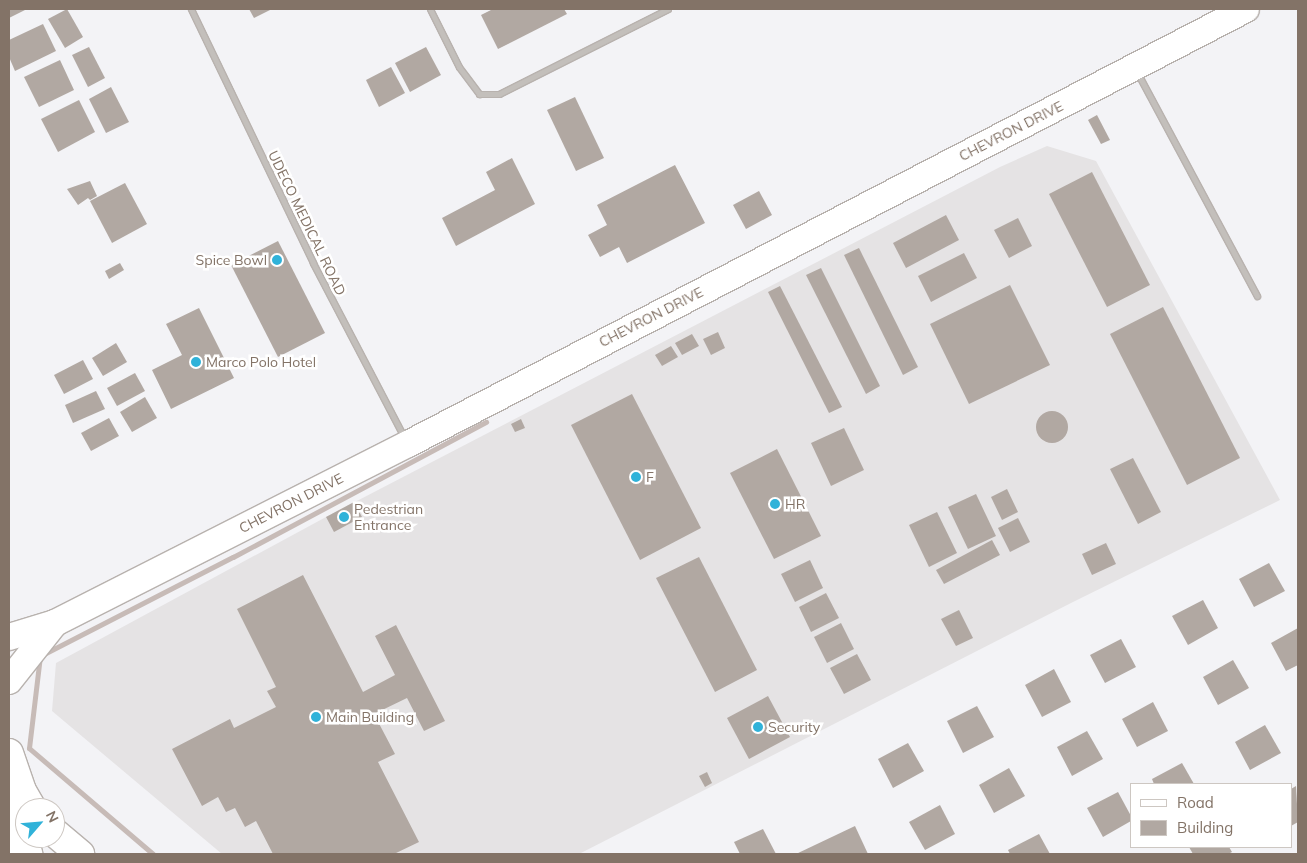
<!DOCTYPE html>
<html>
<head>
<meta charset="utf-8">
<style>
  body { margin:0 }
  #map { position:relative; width:1307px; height:863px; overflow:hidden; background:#f3f3f6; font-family:Mulish,sans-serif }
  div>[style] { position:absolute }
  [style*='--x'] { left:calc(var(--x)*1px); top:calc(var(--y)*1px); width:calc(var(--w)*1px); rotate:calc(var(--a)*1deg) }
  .built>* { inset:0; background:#e5e3e4 }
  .stream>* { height:5px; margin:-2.5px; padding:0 2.5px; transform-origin:2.5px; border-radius:2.5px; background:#c7bbb7 }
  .building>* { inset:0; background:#b1a8a2 }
  .round { border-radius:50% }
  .roads { filter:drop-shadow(1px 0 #b8b2ae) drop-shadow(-1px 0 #b8b2ae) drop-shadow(0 1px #b8b2ae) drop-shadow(0 -1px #b8b2ae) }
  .street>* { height:5px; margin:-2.5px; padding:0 2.5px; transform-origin:2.5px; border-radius:2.5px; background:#c3bfbb }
  .secondary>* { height:26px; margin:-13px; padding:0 13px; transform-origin:13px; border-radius:13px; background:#fff }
  .highway>* { height:28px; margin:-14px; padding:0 14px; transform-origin:14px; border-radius:14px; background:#fff }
  .dots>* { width:14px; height:14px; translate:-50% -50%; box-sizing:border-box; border:2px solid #fff; border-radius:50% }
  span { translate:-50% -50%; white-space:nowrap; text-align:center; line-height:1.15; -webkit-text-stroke:5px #fff; paint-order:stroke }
  .street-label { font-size:14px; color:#837367 }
  .poi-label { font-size:14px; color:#837367 }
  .right { translate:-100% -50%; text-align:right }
  .left { translate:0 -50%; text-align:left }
  .frame { position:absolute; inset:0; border:10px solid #837367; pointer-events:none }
  .legend { position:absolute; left:1130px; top:783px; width:162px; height:65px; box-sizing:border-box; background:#fff; border:1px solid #cdc7c2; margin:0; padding:6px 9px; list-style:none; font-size:15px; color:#837367 }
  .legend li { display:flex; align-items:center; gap:10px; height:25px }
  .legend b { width:25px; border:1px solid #cdc7c2 }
  .north { position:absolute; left:15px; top:798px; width:50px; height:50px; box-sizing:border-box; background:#fff; border:1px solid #cdc7c2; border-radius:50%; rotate:63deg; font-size:14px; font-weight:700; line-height:20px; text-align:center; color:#837367 }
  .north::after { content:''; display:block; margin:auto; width:18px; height:22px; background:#30b2d9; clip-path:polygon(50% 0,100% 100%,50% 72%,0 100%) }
</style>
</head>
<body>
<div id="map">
  <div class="built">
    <div style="clip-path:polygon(1047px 146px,1096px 161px,1280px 500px,1073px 602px,579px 854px,222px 854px,52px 711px,56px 663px,326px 517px,1000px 167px)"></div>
  </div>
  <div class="stream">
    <div style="--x:153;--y:854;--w:163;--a:-139.5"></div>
    <div style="--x:29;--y:748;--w:93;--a:-83.2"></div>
    <div style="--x:40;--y:656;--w:217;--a:-27.2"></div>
    <div style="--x:233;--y:557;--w:287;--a:-28.1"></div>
  </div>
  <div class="building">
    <div style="clip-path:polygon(9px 9px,27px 9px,9px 18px)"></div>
    <div style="clip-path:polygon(67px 9px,83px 37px,65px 48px,48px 19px)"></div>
    <div style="clip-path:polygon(249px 9px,272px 9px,254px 18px)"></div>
    <div style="clip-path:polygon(493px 9px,564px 9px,567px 14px,498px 49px,481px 15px)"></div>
    <div style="clip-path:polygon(43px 24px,56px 51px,15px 71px,9px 57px,9px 40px)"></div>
    <div style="clip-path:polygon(89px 47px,105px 78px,88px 87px,72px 55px)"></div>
    <div style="clip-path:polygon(426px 47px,441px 75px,410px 92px,395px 63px)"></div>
    <div style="clip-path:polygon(60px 60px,74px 90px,39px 107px,24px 77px)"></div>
    <div style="clip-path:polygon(391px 67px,405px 93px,379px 107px,366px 80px)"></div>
    <div style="clip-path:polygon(111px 87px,129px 122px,106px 133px,89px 99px)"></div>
    <div style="clip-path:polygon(575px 97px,604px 158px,576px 171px,547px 110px)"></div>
    <div style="clip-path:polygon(79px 100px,95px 132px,58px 152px,41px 119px)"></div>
    <div style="clip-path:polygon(1097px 115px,1110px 140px,1101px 144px,1088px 120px)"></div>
    <div style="clip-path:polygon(512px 158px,535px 204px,456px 246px,442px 218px,495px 190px,486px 172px)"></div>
    <div style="clip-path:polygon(675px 165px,705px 223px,627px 263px,619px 247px,600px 257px,588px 235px,607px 225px,597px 205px)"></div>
    <div style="clip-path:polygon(1092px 172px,1150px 285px,1107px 307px,1049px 194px)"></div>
    <div style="clip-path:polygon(90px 181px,97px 196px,90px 200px,88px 198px,78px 205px,67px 189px)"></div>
    <div style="clip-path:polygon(125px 183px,147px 224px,112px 243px,90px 201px)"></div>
    <div style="clip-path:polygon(759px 191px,772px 215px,746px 229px,733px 205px)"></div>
    <div style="clip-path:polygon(946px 215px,959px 240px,906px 268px,893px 243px)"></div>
    <div style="clip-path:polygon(1018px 218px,1032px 246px,1009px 258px,994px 230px)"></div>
    <div style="clip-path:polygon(278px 241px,325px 333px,278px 357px,231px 265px)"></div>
    <div style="clip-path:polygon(859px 248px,918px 367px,903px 375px,844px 255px)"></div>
    <div style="clip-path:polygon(964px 253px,977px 278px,931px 302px,918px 276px)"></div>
    <div style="clip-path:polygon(120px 263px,124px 270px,109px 279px,105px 271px)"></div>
    <div style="clip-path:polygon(821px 268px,880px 386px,866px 394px,806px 275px)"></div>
    <div style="clip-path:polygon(1010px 285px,1050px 365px,969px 404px,930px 324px)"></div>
    <div style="clip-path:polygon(780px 286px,842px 407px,829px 413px,768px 292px)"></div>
    <div style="clip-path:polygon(1163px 307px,1240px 458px,1187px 485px,1110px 334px)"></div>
    <div style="clip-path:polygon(199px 308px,234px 378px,171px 409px,152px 370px,182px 355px,166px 324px)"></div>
    <div style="clip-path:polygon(718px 332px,725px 348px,711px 355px,703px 339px)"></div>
    <div style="clip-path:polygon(692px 334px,699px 346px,682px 355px,675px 343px)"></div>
    <div style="clip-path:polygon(116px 343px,127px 362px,103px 376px,92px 358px)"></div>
    <div style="clip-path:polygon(671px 346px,678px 357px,662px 366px,655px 355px)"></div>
    <div style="clip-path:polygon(83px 360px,93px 379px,64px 394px,54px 375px)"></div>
    <div style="clip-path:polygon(135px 373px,145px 391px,117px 406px,107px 388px)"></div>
    <div style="clip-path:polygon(96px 391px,105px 409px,73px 423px,65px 405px)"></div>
    <div style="clip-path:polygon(632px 394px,701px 528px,640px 560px,571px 425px)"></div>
    <div style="clip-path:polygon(145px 397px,157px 418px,132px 432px,120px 412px)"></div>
    <div class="round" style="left:1036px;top:411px;width:32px;height:32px"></div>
    <div style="clip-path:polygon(109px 418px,119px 436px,91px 451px,81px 433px)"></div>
    <div style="clip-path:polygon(521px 419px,525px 428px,515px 432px,511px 424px)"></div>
    <div style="clip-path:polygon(844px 428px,864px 470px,831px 486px,811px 443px)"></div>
    <div style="clip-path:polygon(777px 449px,821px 536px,774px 559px,730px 473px)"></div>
    <div style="clip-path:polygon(1133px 458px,1161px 512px,1138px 524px,1110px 469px)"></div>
    <div style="clip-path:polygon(1007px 489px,1018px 512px,1002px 520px,991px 497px)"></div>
    <div style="clip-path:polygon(976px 494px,996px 536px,968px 549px,948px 507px)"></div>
    <div style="clip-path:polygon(354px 502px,362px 517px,334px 532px,326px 517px)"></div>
    <div style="clip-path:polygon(937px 512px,957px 553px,929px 567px,909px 525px)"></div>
    <div style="clip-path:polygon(1018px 518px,1030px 542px,1010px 552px,998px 528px)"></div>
    <div style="clip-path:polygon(992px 540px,1000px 555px,944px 584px,936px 570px)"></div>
    <div style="clip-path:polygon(1106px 543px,1116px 564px,1092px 575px,1082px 554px)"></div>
    <div style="clip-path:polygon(699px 557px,757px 670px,715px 692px,656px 578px)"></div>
    <div style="clip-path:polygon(810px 560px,823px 588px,795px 602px,781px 574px)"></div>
    <div style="clip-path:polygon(1269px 563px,1285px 591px,1254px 607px,1239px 579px)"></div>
    <div style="clip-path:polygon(303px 575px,363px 692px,395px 675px,375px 636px,396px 625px,445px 721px,424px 731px,407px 698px,374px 714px,395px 754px,378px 762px,419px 842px,394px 854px,273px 854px,256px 821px,245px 827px,235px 808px,226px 812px,218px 797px,202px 806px,172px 749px,230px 719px,234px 728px,276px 707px,267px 691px,276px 687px,237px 609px)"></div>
    <div style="clip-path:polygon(826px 593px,839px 618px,811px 632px,799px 607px)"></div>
    <div style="clip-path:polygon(1203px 600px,1218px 628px,1188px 645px,1172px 616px)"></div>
    <div style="clip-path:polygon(959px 610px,973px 638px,956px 646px,941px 619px)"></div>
    <div style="clip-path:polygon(841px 623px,854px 649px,827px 663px,814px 637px)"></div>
    <div style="clip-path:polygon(1298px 628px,1298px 665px,1286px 671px,1271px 643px)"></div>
    <div style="clip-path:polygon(1121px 639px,1136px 667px,1105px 683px,1090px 655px)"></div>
    <div style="clip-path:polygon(857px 654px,871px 680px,844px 694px,830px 668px)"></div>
    <div style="clip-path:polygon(1233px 660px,1249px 688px,1218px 705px,1203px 677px)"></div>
    <div style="clip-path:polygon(1054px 669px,1071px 702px,1042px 717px,1025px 685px)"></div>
    <div style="clip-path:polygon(768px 696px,790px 737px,749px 759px,727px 718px)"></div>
    <div style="clip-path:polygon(1153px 702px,1168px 731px,1137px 747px,1122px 719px)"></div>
    <div style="clip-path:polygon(977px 706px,994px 737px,963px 753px,947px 721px)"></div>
    <div style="clip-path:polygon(1265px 725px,1281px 753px,1250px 770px,1235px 742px)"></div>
    <div style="clip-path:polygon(1087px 731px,1103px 759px,1072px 776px,1057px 747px)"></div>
    <div style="clip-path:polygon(908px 743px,924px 771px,893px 788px,878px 759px)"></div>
    <div style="clip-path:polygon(1182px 763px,1194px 784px,1154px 784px,1152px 779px)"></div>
    <div style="clip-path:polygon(1009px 768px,1025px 796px,994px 813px,979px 785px)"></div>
    <div style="clip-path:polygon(707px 772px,712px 783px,705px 787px,699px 776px)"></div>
    <div style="clip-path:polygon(1296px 786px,1298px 822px,1291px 826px,1291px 789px)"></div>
    <div style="clip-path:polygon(1118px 792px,1131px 816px,1131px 821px,1103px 837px,1087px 808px)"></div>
    <div style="clip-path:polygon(940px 805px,955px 834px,925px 850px,909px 822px)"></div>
    <div style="clip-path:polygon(855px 826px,868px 854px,796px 854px)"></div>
    <div style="clip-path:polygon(763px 829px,776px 854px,740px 854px,734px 842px)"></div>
    <div style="clip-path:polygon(1039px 834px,1050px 854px,1010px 854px,1008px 850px)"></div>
    <div style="clip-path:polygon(1189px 847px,1229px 847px,1232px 852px,1228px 854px,1193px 854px)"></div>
  </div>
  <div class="roads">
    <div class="street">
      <div style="--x:191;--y:9;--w:282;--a:64.3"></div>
      <div style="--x:313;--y:263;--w:196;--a:62.4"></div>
      <div style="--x:430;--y:9;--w:65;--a:63.4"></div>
      <div style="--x:459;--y:67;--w:34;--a:53"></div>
      <div style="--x:479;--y:94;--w:20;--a:0"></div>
      <div style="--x:499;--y:94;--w:189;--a:-26.7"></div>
      <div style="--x:1138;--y:74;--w:252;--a:61.8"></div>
    </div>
    <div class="secondary">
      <div style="--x:9;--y:637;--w:48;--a:-16.9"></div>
      <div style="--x:55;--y:623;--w:396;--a:-26.9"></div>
      <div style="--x:408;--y:444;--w:944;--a:-27.43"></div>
      <div style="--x:9;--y:681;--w:74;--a:-51.6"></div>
    </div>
    <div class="highway">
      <div style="--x:9;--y:753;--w:40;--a:71.1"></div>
      <div style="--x:22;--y:791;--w:20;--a:60"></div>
      <div style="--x:9;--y:810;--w:21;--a:41"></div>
      <div style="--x:55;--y:833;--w:33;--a:40"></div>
      <div style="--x:9;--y:840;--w:24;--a:36"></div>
    </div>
  </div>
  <div class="dots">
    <div style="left:277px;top:260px;background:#30b2d9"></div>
    <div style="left:196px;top:362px;background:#30b2d9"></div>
    <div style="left:636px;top:477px;background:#30b2d9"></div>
    <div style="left:775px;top:504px;background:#30b2d9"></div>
    <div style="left:344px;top:517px;background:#30b2d9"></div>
    <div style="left:316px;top:717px;background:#30b2d9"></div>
    <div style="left:758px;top:727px;background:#30b2d9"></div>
  </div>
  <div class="street-label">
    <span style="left:1011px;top:131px;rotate:-27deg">CHEVRON DRIVE</span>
    <span style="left:307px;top:223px;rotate:64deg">UDECO MEDICAL ROAD</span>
    <span style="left:651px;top:317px;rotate:-27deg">CHEVRON DRIVE</span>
    <span style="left:291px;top:503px;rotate:-27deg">CHEVRON DRIVE</span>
  </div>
  <div class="poi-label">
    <span class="right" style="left:267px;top:260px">Spice Bowl</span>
    <span class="left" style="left:206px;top:362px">Marco Polo Hotel</span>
    <span class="left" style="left:646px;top:477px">F</span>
    <span class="left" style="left:785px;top:504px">HR</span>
    <span class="left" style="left:354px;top:517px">Pedestrian<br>Entrance</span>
    <span class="left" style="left:326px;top:717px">Main Building</span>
    <span class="left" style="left:768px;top:727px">Security</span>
  </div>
  <div class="frame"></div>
  <ul class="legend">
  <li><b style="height:6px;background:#fff"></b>Road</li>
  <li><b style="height:14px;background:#b1a8a2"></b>Building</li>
  </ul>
  <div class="north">N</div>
</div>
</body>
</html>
